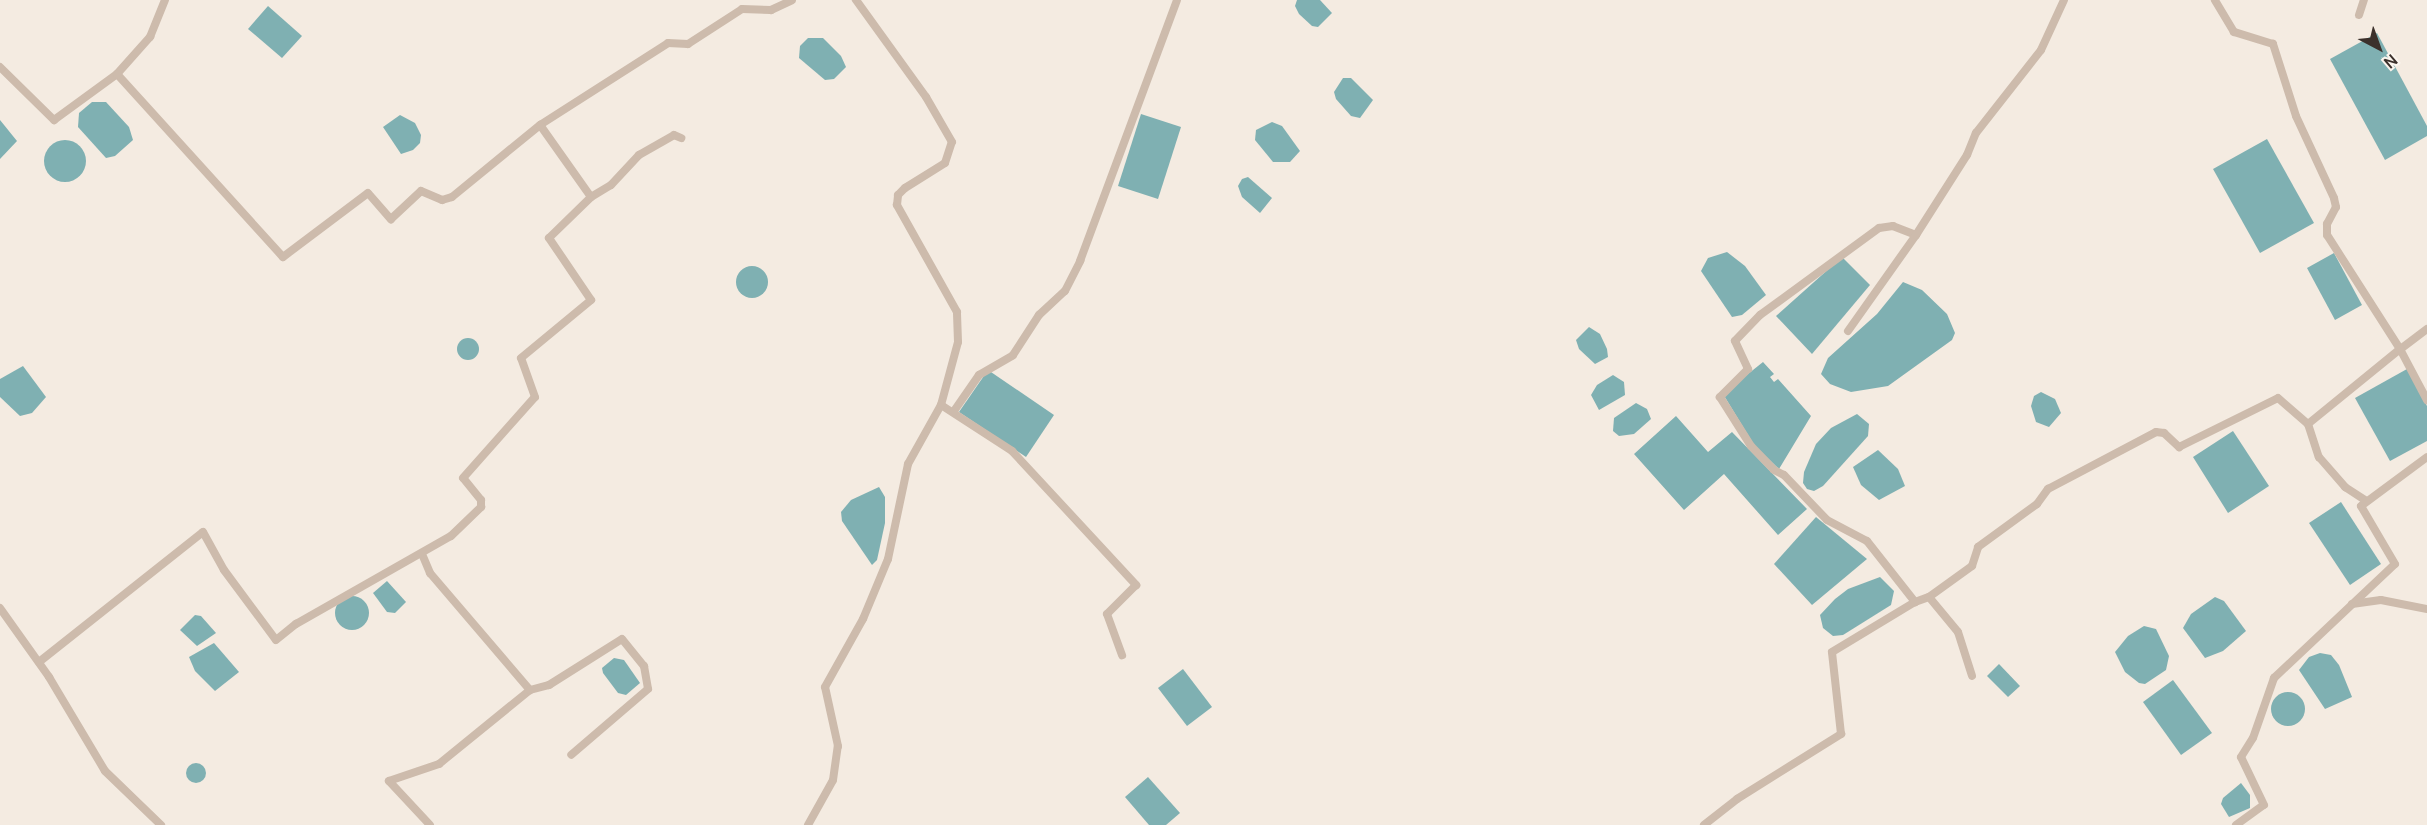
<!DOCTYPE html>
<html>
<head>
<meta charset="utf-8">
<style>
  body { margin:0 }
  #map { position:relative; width:2427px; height:825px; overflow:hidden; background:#f4ebe1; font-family:Manrope,sans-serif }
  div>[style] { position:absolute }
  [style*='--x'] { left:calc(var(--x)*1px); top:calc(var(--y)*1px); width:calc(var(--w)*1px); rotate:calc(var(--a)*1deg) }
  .water>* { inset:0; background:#7fb0b2 }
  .round { border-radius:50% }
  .street>* { height:8px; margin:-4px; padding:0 4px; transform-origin:4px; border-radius:4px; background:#cdbbac }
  span { translate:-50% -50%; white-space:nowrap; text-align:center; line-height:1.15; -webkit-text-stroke:4.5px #fbf5ee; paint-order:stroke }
  .north { position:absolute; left:2349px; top:18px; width:60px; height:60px; -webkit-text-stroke:4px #fbf5ee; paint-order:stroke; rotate:139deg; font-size:16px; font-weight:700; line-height:24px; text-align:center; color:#3b302b }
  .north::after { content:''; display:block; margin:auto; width:21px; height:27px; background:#3b302b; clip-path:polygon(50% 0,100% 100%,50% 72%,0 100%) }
</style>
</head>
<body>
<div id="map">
  <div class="water">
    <div style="clip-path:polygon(1297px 0,1320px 0,1332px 13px,1318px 27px,1312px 26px,1299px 14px,1295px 6px)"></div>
    <div style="clip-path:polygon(268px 6px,302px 36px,282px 58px,248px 29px)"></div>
    <div style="clip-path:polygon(2377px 33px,2427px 126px,2427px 136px,2385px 160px,2330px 59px)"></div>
    <div style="clip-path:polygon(808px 38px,823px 38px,841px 56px,846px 67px,834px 79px,825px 80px,799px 58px,800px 46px)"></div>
    <div style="clip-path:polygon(1343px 78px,1351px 78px,1373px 100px,1360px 118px,1351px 116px,1336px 99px,1334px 92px)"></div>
    <div style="clip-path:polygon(92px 102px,106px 102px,129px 127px,133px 140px,115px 156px,106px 158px,78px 127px,79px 113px)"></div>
    <div style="clip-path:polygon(1141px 114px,1181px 127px,1158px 199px,1118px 186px)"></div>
    <div style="clip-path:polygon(400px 115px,415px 123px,421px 135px,420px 143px,413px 150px,401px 154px,383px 127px)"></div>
    <div style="clip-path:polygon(0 120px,17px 141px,0 159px)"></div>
    <div style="clip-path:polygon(1272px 122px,1282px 126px,1300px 151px,1290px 162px,1273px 162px,1255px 140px,1256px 130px)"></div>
    <div style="clip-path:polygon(2267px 139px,2314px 223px,2260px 253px,2213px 169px)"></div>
    <div class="round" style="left:44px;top:140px;width:42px;height:42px"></div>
    <div style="clip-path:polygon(1248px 177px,1272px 198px,1260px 213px,1242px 197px,1238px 186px,1242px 179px)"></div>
    <div style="clip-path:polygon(1727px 252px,1745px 266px,1766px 295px,1742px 315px,1732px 317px,1701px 271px,1708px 258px)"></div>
    <div style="clip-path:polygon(2334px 253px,2362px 305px,2335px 320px,2307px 268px)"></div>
    <div style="clip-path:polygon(1842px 257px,1870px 285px,1812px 354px,1776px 316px)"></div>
    <div class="round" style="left:736px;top:266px;width:32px;height:32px"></div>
    <div style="clip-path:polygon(1903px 282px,1922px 290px,1947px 314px,1955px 333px,1952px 340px,1888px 386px,1851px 392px,1830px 384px,1821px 374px,1828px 358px,1877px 314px)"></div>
    <div style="clip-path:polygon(1589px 327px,1600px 334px,1607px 349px,1608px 357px,1595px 364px,1579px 349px,1576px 340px)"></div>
    <div class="round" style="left:457px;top:338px;width:22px;height:22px"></div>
    <div style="clip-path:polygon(1763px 362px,1774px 374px,1770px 377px,1774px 382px,1778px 379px,1811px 416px,1779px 469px,1754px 445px,1723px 394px)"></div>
    <div style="clip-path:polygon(23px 366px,46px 397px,32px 413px,20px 416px,0 397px,0 379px)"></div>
    <div style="clip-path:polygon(2407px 369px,2427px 406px,2427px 441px,2390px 461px,2355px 398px)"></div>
    <div style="clip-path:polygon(988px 370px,1054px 415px,1026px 457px,959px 412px)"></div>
    <div style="clip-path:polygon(1613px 375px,1624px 382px,1625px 395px,1599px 410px,1591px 395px,1597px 385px)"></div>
    <div style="clip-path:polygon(2041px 392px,2055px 399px,2061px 413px,2049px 427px,2036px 422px,2031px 406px,2034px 396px)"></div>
    <div style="clip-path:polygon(1636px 403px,1647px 409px,1651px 419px,1634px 434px,1619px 436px,1613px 431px,1614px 418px)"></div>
    <div style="clip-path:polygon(1857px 414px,1869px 424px,1868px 436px,1823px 486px,1814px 491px,1807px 489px,1803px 483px,1804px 472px,1816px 444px,1831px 428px)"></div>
    <div style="clip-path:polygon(1676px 416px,1708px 452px,1732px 432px,1807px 509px,1778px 535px,1724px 474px,1684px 510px,1634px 454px)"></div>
    <div style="clip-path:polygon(2233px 431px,2269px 486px,2228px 513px,2193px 457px)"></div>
    <div style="clip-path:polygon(1878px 450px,1898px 469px,1905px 486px,1879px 500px,1861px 485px,1853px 467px)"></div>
    <div style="clip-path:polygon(879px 487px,885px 497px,885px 523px,877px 560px,872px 565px,842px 521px,841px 512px,851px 500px)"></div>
    <div style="clip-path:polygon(2341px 502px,2381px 564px,2350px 585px,2309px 523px)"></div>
    <div style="clip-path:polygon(1816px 517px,1867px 559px,1812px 605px,1774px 564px)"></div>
    <div style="clip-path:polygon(1880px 577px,1894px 591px,1891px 605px,1843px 635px,1833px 636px,1823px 628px,1820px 615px,1835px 599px,1848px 589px)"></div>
    <div style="clip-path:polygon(387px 581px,406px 602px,395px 613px,387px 612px,373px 593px)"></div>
    <div class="round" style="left:335px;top:596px;width:34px;height:34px"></div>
    <div style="clip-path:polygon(2215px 597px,2224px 601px,2246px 631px,2223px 651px,2205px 658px,2183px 628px,2191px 614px)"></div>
    <div style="clip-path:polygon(195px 615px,201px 616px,216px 633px,197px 646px,180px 630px)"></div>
    <div style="clip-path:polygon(2144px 626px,2156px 629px,2169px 656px,2166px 670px,2145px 684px,2139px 683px,2125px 672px,2115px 652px,2128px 636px)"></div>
    <div style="clip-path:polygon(214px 643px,239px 672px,215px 691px,195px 671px,189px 657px)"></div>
    <div style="clip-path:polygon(2320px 653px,2331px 655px,2339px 665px,2352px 697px,2325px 709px,2299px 670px,2309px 657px)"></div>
    <div style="clip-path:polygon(614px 658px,624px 660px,640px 683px,626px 695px,618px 693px,603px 673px,602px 668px)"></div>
    <div style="clip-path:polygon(1999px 664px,2020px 686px,2008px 697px,1987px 676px)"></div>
    <div style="clip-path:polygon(1183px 669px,1212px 707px,1187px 726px,1158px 688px)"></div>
    <div style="clip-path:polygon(2173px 680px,2212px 733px,2181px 755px,2143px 702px)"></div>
    <div class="round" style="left:2271px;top:692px;width:34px;height:34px"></div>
    <div class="round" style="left:186px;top:763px;width:20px;height:20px"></div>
    <div style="clip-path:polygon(1148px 777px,1180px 813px,1166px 825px,1149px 825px,1125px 797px)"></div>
    <div style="clip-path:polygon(2241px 783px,2250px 795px,2250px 808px,2229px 817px,2221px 804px,2223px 798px)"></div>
  </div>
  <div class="street">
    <div style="--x:2359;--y:15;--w:16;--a:-72"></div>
    <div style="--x:0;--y:67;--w:76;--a:44.5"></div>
    <div style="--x:54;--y:120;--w:78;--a:-36.1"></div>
    <div style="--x:117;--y:74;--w:247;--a:47.8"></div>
    <div style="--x:283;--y:257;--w:106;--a:-37"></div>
    <div style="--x:368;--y:193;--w:35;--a:49"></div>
    <div style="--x:391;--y:219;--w:41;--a:-43"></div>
    <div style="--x:421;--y:191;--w:23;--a:23"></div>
    <div style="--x:442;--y:200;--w:10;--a:-17"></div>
    <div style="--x:452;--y:197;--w:114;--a:-39.3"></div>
    <div style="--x:540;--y:125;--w:152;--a:-32.6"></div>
    <div style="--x:668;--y:43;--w:20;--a:3"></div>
    <div style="--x:688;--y:44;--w:64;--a:-32.9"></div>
    <div style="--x:742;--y:9;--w:29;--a:2"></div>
    <div style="--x:771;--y:10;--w:23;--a:-25"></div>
    <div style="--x:117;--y:74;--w:50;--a:-48.3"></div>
    <div style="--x:150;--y:37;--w:40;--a:-68"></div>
    <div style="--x:591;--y:197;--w:23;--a:-31"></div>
    <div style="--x:611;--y:185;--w:41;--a:-47"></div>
    <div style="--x:639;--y:155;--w:40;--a:-29.7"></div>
    <div style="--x:674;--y:135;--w:8;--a:23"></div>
    <div style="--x:1916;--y:235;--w:25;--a:-159"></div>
    <div style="--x:1893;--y:226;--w:14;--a:172"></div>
    <div style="--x:1879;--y:228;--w:147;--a:143.8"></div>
    <div style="--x:1760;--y:315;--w:36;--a:134"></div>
    <div style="--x:1735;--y:341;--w:31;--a:65"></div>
    <div style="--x:1748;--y:369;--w:40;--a:135"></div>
    <div style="--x:1720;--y:397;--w:58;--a:57.7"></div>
    <div style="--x:1751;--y:446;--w:33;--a:46"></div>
    <div style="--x:1774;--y:470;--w:11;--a:27"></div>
    <div style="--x:1784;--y:475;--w:62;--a:46.3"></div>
    <div style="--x:1827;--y:520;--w:45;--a:27.7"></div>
    <div style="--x:1867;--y:541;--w:78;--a:51.8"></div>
    <div style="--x:1915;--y:602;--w:15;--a:-20"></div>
    <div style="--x:1929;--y:597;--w:45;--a:50.4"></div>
    <div style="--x:1958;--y:632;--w:46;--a:72.3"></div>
    <div style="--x:2427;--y:329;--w:34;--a:143"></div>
    <div style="--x:2400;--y:349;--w:58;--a:62.1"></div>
    <div style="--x:1848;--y:331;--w:118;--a:-54.7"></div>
    <div style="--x:1916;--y:235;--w:95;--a:-57.5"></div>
    <div style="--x:1967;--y:155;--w:24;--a:-68"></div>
    <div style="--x:1976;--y:133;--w:105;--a:-51.9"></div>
    <div style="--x:2041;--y:50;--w:55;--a:-65.3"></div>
    <div style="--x:941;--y:405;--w:85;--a:32.9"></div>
    <div style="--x:1012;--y:451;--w:183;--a:47.2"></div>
    <div style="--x:1136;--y:585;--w:41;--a:135"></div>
    <div style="--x:1107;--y:614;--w:44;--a:69.9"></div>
    <div style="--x:954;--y:411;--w:44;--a:-55.2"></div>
    <div style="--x:979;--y:375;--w:39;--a:-30"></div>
    <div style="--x:1013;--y:355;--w:48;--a:-57"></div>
    <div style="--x:1039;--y:315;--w:35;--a:-43"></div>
    <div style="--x:1065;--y:291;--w:34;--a:-63"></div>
    <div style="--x:1080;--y:261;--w:278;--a:-69.6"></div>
    <div style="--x:2308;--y:424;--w:35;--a:72"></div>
    <div style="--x:2319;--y:457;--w:40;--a:49"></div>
    <div style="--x:2345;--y:487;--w:24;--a:33"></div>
    <div style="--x:422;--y:554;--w:21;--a:67"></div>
    <div style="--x:430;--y:573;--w:154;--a:49.5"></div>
    <div style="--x:530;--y:690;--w:117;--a:140.9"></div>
    <div style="--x:439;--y:764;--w:53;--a:161.2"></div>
    <div style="--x:389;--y:781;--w:60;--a:47"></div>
    <div style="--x:1929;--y:597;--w:53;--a:-35.8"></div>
    <div style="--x:1972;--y:566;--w:20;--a:-72"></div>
    <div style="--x:1978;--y:547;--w:73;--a:-36.1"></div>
    <div style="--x:2037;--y:504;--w:19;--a:-54"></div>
    <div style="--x:2048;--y:489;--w:122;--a:-27.8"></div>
    <div style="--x:2156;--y:432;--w:8;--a:7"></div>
    <div style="--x:2164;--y:433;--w:21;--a:43"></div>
    <div style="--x:2179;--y:447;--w:110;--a:-26.3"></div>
    <div style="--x:2278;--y:398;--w:40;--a:41"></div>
    <div style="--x:2308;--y:424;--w:119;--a:-39.2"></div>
    <div style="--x:2400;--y:349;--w:135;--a:-122.6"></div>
    <div style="--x:2327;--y:235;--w:11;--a:-90"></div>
    <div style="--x:2327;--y:224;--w:19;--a:-62"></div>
    <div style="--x:2336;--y:207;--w:9;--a:-103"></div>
    <div style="--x:2334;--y:198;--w:90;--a:-114.9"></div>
    <div style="--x:2296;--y:116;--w:76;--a:-107.7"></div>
    <div style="--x:2273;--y:44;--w:41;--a:-162.9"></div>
    <div style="--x:2234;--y:32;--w:37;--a:-121"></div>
    <div style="--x:2352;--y:604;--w:29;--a:-8"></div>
    <div style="--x:2381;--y:600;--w:47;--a:11.1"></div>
    <div style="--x:0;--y:608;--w:85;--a:54.6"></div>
    <div style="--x:49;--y:677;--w:109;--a:59.2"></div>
    <div style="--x:105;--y:771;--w:78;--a:44"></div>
    <div style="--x:39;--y:662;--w:209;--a:-38.4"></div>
    <div style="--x:203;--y:532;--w:43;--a:61.1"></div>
    <div style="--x:224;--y:570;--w:87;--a:53.4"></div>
    <div style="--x:276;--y:640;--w:26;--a:-39"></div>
    <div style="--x:296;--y:624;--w:178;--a:-29.6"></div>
    <div style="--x:451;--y:536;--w:42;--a:-44"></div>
    <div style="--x:481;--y:507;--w:7;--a:-90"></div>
    <div style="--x:481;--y:500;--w:28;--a:-129"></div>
    <div style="--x:463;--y:478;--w:108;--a:-48.4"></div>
    <div style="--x:535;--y:397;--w:41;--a:-109.7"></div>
    <div style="--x:521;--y:358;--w:91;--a:-39.6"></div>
    <div style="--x:591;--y:300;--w:75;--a:-124.1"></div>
    <div style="--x:549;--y:238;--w:59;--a:-44.3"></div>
    <div style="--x:591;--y:197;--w:88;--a:-125.3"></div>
    <div style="--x:530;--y:690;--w:20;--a:-15"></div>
    <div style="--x:549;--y:685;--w:86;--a:-32.2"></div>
    <div style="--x:622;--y:639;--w:35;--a:51"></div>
    <div style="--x:644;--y:666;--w:23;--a:80"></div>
    <div style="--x:648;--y:689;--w:101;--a:139.4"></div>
    <div style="--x:808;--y:825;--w:51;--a:-60.9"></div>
    <div style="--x:833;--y:780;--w:34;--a:-82"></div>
    <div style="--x:838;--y:746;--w:60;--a:-102.4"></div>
    <div style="--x:825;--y:687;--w:78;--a:-60.8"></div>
    <div style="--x:863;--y:619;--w:65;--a:-67.4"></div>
    <div style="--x:888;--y:559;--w:97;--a:-78.1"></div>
    <div style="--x:908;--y:464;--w:68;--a:-60.8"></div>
    <div style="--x:941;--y:405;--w:65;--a:-74.9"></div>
    <div style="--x:958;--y:342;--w:30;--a:-92"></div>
    <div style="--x:957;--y:312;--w:123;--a:-119.3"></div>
    <div style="--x:897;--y:205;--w:10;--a:-84"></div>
    <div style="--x:898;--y:195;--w:10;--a:-45"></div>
    <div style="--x:905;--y:188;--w:47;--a:-32"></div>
    <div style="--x:945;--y:163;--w:22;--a:-72"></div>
    <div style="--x:952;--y:142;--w:52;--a:-120"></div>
    <div style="--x:926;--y:97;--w:120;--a:-125.8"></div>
    <div style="--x:1704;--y:825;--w:42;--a:-38.2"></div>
    <div style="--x:1737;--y:799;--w:123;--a:-32"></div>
    <div style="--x:1841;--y:734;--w:82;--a:-96.3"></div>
    <div style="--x:1832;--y:652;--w:97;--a:-31.1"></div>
    <div style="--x:2236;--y:825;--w:34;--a:-36"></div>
    <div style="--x:2264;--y:805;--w:53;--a:-115.6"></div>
    <div style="--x:2241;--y:757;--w:22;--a:-58"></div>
    <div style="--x:2253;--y:738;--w:64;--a:-70.7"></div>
    <div style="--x:2274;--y:678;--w:166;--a:-43.3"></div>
    <div style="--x:2395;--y:564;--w:67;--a:-120.4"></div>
    <div style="--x:2361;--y:506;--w:82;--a:-36.6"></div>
  </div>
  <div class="north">N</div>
</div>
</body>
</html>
